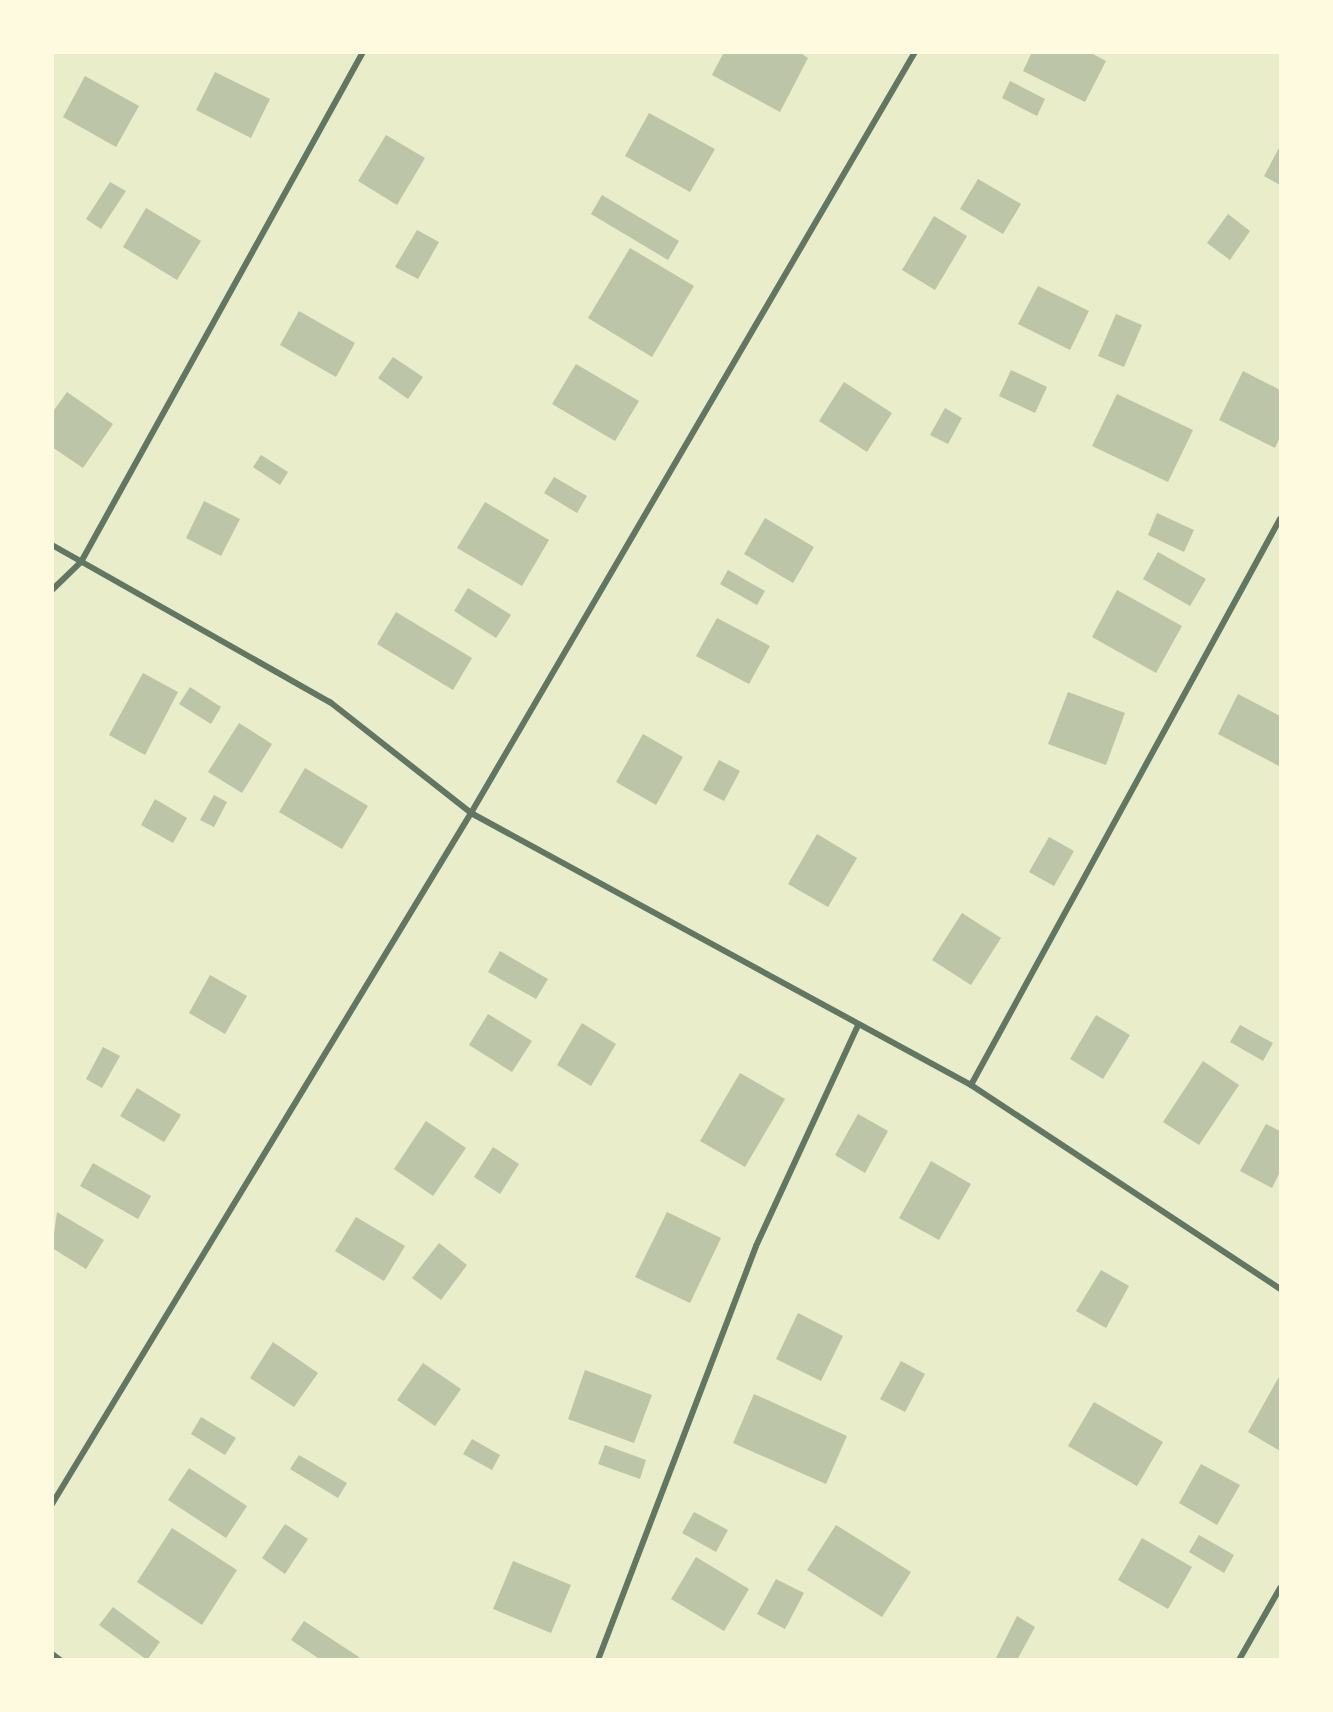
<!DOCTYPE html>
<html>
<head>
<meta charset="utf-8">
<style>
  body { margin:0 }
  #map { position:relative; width:1333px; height:1712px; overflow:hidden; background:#e9edc9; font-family:Lato,sans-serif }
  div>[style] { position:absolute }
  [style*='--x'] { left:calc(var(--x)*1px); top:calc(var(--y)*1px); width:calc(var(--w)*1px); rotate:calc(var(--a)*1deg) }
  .building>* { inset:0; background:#bcc5a7 }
  .minor>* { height:6px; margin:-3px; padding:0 3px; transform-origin:3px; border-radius:3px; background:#617663 }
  span { translate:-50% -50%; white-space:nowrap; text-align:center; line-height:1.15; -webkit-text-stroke:6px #fefae0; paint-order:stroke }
  .frame { position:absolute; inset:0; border:54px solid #fefae0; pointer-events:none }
</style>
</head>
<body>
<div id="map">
  <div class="building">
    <div style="clip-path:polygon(724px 52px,799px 52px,808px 58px,780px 112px,712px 75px)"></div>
    <div style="clip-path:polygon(1032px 52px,1089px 52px,1106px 61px,1085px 102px,1023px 71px)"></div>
    <div style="clip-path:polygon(215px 72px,270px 99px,251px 138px,196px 110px)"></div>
    <div style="clip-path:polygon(85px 76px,139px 106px,116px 147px,63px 117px)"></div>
    <div style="clip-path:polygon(1010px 81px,1045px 99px,1037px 116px,1002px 98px)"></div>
    <div style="clip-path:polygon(649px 113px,715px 149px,690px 192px,625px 156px)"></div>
    <div style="clip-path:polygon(386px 135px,425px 158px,397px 205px,358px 181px)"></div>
    <div style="clip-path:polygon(1280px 146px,1280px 185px,1264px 176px)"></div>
    <div style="clip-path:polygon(978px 179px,1021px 204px,1003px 234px,960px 209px)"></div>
    <div style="clip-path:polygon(110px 182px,126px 191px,101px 229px,86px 219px)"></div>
    <div style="clip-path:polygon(602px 195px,679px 241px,668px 260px,591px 214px)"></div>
    <div style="clip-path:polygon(146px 208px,201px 241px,177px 280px,123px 247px)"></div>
    <div style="clip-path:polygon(1228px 214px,1250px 231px,1230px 260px,1207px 243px)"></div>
    <div style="clip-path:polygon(934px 216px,967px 236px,935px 290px,902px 270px)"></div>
    <div style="clip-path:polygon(417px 230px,439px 242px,418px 279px,395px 267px)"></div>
    <div style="clip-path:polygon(630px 248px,694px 286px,652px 357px,588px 318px)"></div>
    <div style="clip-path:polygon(1038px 286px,1089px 311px,1070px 350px,1018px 324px)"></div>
    <div style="clip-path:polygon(299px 311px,355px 343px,336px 377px,280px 345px)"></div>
    <div style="clip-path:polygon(1116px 314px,1142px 325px,1124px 367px,1098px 356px)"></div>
    <div style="clip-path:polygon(393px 357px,423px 377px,408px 399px,378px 378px)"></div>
    <div style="clip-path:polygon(576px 364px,639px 401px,615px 441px,552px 404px)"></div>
    <div style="clip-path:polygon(1011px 370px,1047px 387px,1035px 413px,999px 396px)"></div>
    <div style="clip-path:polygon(1243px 371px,1280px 390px,1280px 437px,1275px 448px,1219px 420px)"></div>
    <div style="clip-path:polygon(844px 382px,892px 413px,867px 452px,819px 421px)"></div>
    <div style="clip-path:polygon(67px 392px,113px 424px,83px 468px,52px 447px,52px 413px)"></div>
    <div style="clip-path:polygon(1117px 394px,1193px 430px,1168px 482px,1092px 446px)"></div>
    <div style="clip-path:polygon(945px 408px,962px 418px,948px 444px,930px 435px)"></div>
    <div style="clip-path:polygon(261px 455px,288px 472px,280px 485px,253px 467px)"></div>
    <div style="clip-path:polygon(554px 477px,587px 496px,577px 513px,544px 493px)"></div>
    <div style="clip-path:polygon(204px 501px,240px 519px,221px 556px,186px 538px)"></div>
    <div style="clip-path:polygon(485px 502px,549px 540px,522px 586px,457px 548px)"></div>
    <div style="clip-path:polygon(1157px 513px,1194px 530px,1184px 552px,1148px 535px)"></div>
    <div style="clip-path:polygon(765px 518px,814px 547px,793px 583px,744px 554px)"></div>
    <div style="clip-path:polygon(1158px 552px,1206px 579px,1190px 606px,1143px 579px)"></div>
    <div style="clip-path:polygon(728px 570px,765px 591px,757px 605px,720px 584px)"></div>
    <div style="clip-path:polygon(468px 588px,511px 615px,496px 638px,454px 611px)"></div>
    <div style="clip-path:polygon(1117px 590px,1182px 626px,1156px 673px,1092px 637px)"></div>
    <div style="clip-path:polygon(396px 612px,472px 658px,453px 690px,377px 644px)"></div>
    <div style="clip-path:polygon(717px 618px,770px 646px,749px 684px,696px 656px)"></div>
    <div style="clip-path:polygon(143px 673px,178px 692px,145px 755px,109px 735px)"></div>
    <div style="clip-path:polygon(190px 687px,221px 707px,211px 724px,179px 704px)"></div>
    <div style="clip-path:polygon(1068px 692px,1125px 713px,1106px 765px,1048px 744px)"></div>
    <div style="clip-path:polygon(1238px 694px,1280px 716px,1279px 766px,1218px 734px)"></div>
    <div style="clip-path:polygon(239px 723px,272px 744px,242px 793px,208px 772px)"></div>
    <div style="clip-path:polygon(643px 734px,683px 757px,656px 805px,616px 782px)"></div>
    <div style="clip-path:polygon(719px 760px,740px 771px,724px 801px,703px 790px)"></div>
    <div style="clip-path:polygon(305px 768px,368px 806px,342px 849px,279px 812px)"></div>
    <div style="clip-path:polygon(214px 795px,227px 802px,214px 827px,200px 820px)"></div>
    <div style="clip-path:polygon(155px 799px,187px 818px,173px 843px,141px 825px)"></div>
    <div style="clip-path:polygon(817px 834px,857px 858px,828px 907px,788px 884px)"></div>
    <div style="clip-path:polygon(1049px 837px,1074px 851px,1054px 886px,1029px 872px)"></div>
    <div style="clip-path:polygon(962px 913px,1001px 938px,971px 985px,932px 960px)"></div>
    <div style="clip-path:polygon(500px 951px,548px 979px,536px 999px,488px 972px)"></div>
    <div style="clip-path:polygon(210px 975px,247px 996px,225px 1034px,189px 1013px)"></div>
    <div style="clip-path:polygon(488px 1014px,532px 1041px,512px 1072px,469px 1045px)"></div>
    <div style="clip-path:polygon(1096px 1015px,1130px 1035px,1103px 1079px,1070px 1059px)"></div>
    <div style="clip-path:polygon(582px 1023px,616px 1044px,591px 1086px,557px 1065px)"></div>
    <div style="clip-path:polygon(1240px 1025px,1273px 1043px,1263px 1061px,1230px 1042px)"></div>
    <div style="clip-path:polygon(103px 1047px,120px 1056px,102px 1088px,86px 1079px)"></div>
    <div style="clip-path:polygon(1203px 1061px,1239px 1085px,1199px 1145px,1163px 1122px)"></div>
    <div style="clip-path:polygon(740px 1073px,785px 1099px,745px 1167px,700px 1141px)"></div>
    <div style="clip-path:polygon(137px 1088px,181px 1115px,164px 1142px,120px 1116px)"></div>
    <div style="clip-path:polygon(858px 1114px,888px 1131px,865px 1173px,835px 1155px)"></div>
    <div style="clip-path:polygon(426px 1121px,466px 1148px,433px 1196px,394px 1169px)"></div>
    <div style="clip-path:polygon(1266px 1124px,1280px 1131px,1280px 1172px,1272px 1188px,1240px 1171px)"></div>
    <div style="clip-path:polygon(493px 1147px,519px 1164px,500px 1194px,474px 1177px)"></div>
    <div style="clip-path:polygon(931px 1161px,971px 1184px,939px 1240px,899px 1218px)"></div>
    <div style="clip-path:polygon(93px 1163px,151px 1196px,138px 1219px,80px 1186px)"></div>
    <div style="clip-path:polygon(57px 1212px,104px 1240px,86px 1269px,52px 1248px)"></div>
    <div style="clip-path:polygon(667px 1212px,721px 1238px,690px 1303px,635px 1277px)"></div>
    <div style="clip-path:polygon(356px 1217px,405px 1246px,384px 1281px,335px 1251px)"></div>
    <div style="clip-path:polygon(439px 1243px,467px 1265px,441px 1300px,412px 1278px)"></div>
    <div style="clip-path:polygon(1101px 1270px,1129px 1286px,1106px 1328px,1076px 1311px)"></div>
    <div style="clip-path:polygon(798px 1313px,843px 1336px,821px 1381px,776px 1359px)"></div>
    <div style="clip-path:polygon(273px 1342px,318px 1373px,294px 1407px,250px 1378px)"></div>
    <div style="clip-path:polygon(901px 1361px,925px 1374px,905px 1412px,880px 1399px)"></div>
    <div style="clip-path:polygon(423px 1363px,461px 1389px,435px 1426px,397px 1400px)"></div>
    <div style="clip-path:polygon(585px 1370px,652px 1395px,634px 1443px,568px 1419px)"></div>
    <div style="clip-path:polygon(1280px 1375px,1280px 1451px,1248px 1432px)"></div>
    <div style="clip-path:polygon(754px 1394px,847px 1436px,826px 1484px,733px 1443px)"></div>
    <div style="clip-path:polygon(1094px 1402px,1163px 1442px,1137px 1486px,1068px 1446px)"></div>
    <div style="clip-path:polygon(201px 1417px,236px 1438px,225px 1455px,191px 1434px)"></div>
    <div style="clip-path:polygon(472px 1439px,500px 1455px,492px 1470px,463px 1454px)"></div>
    <div style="clip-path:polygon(605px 1445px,646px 1460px,640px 1479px,598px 1464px)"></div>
    <div style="clip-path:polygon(299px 1455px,347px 1483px,338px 1498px,290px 1469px)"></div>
    <div style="clip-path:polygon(1201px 1464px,1240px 1485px,1217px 1525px,1179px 1503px)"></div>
    <div style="clip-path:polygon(189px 1468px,247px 1506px,226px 1538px,168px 1500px)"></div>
    <div style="clip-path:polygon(694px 1512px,728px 1530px,716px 1552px,682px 1533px)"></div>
    <div style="clip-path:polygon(285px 1524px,308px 1539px,285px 1574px,262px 1558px)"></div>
    <div style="clip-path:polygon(836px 1525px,911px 1572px,882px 1617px,807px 1570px)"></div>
    <div style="clip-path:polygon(172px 1528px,237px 1570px,202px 1625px,137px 1582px)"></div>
    <div style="clip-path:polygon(1199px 1535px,1234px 1555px,1224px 1573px,1189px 1552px)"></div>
    <div style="clip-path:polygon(1142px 1538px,1192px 1567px,1168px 1609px,1118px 1580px)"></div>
    <div style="clip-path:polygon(696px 1557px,749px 1589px,724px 1631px,671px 1599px)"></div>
    <div style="clip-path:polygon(513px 1561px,571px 1585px,551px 1633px,493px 1609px)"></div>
    <div style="clip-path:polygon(776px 1579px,804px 1593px,785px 1629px,757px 1614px)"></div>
    <div style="clip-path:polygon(113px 1607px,160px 1642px,147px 1660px,99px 1625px)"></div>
    <div style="clip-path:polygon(1017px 1616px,1035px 1627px,1017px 1660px,995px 1660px)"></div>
    <div style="clip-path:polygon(304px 1621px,359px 1657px,357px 1660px,321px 1660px,291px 1640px)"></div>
  </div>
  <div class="minor">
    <div style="--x:52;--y:545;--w:319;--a:29.5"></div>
    <div style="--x:330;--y:702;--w:179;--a:38.2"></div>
    <div style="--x:471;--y:813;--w:569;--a:28.55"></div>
    <div style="--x:971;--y:1085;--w:370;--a:33.4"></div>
    <div style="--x:52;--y:590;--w:40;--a:-44"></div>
    <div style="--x:81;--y:562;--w:583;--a:-61.06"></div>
    <div style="--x:971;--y:1085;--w:645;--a:-61.37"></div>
    <div style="--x:52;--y:1504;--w:808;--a:-58.77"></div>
    <div style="--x:471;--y:813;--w:881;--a:-59.74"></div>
    <div style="--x:52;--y:1654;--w:10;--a:37"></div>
    <div style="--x:598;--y:1660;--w:443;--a:-69.1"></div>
    <div style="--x:756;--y:1246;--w:243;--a:-65.2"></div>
    <div style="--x:1239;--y:1660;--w:83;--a:-60.3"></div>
  </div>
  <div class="frame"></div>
</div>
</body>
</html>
